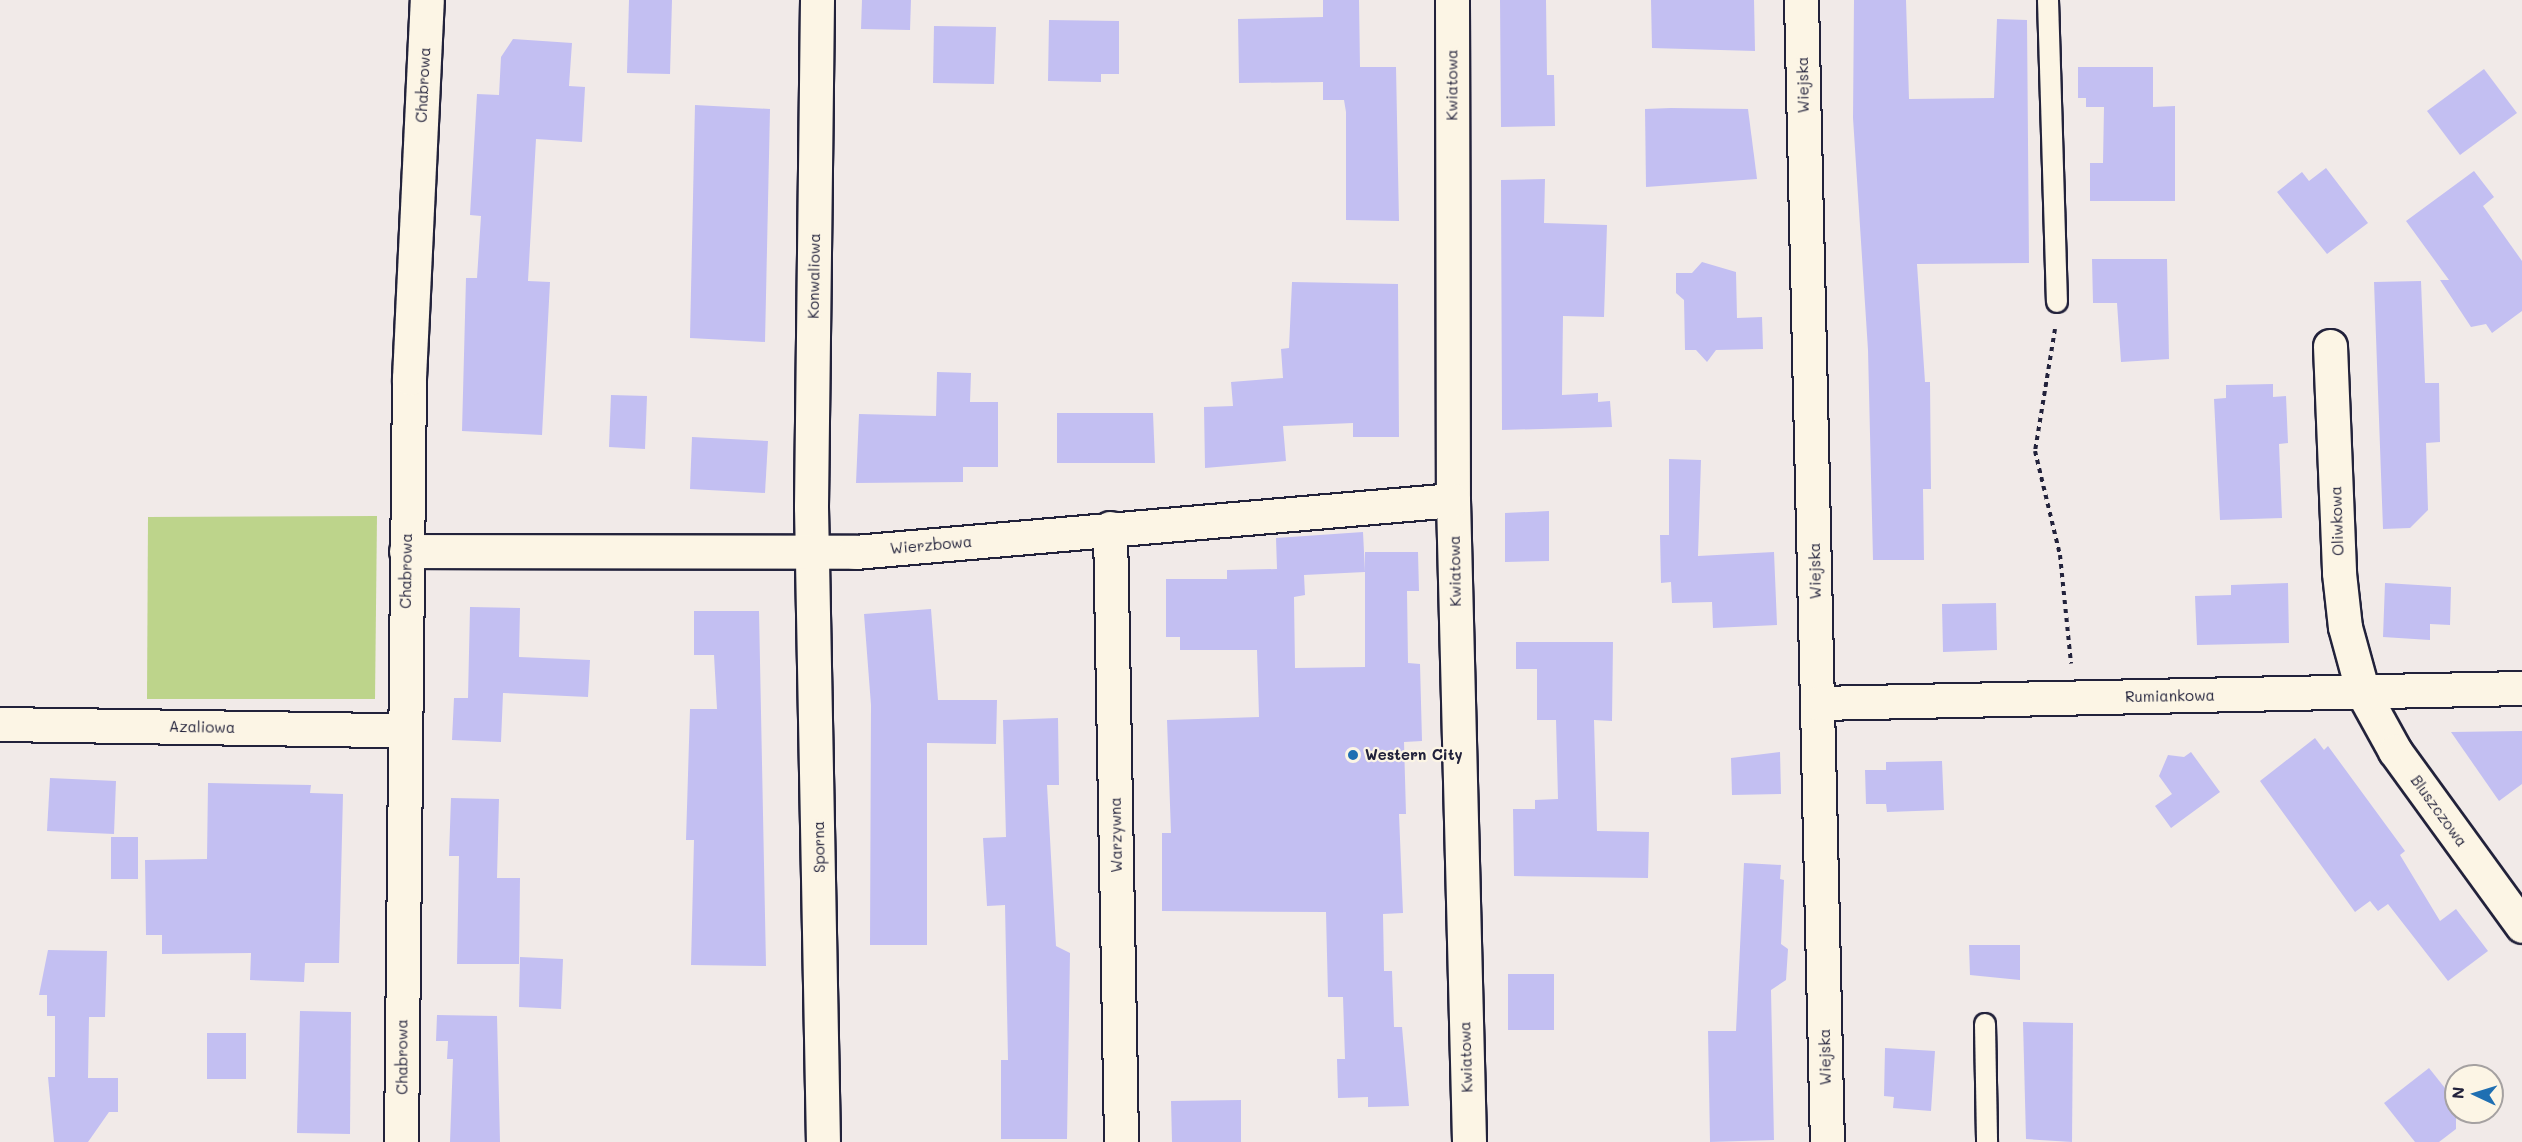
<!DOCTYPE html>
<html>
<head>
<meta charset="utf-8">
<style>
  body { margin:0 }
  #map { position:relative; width:2522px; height:1142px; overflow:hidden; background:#f1eae8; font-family:Mali,sans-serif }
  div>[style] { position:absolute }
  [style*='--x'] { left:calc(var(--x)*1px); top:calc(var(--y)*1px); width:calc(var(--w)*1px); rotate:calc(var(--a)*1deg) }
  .green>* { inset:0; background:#bdd48b }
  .building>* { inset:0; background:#c3bff2 }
  .path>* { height:4px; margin-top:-2px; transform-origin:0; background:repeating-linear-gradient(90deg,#22223b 0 4.5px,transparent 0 9px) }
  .roads { filter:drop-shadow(2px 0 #22223b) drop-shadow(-2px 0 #22223b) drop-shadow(0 2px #22223b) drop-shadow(0 -2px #22223b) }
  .lane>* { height:20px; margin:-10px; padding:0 10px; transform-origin:10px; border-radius:10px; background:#fcf5e5 }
  .street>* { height:33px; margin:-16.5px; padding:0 16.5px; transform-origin:16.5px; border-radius:16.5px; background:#fcf5e5 }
  .dots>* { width:16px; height:16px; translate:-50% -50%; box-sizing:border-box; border:3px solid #fcf5e5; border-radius:50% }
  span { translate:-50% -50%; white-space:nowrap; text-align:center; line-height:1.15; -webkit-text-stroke:4.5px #fcf5e5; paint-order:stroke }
  .street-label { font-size:15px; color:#22223b }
  .poi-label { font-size:15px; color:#22223b; font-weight:700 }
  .left { translate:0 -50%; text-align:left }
  .north { position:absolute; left:2444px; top:1064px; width:60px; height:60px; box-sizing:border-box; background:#fcf5e5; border:2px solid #a5a1a1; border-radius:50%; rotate:274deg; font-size:16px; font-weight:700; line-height:24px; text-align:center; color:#22223b }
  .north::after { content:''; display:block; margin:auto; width:21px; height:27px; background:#1f6fb2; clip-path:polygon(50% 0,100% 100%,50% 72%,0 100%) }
</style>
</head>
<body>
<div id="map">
  <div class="green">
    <div style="clip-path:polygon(377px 516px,375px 699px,147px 699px,148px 517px)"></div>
  </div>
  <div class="building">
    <div style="clip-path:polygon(629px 0,672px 0,670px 74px,627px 73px)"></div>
    <div style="clip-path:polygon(862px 0,911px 0,910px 30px,861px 29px)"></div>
    <div style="clip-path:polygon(1323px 0,1359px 0,1360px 67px,1396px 67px,1399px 221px,1346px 220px,1346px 112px,1344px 100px,1323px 100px,1323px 82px,1239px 83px,1238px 19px,1323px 17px)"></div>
    <div style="clip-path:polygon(1500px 0,1546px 0,1547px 75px,1554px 75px,1555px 126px,1501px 127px)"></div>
    <div style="clip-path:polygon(1651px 0,1754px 0,1755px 51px,1652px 48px)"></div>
    <div style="clip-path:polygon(1854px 0,1906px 0,1909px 99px,1994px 98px,1997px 19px,2027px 20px,2029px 263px,1917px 264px,1925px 382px,1930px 382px,1931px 489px,1923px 489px,1924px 560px,1873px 560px,1868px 350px,1853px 118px)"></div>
    <div style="clip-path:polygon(1049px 20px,1119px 21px,1119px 74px,1101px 74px,1101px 82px,1048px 81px)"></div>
    <div style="clip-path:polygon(934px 26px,996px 27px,994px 84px,933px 83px)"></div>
    <div style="clip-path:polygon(513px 39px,572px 43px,569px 86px,585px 87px,582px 142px,536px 139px,528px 281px,550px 282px,542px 435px,462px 431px,466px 278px,477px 278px,481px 216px,470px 215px,477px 94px,499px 95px,501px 57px)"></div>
    <div style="clip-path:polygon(2078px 67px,2153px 67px,2153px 107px,2175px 106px,2175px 201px,2090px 201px,2090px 163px,2103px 163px,2104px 107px,2086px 107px,2086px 98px,2078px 98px)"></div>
    <div style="clip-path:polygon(2484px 69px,2517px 113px,2460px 155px,2427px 111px)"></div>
    <div style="clip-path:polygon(695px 105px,770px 109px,765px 342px,690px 338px)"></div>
    <div style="clip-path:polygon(1671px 108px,1748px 109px,1757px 179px,1646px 187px,1645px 109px)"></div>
    <div style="clip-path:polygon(2326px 168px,2368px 223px,2327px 254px,2277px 192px,2302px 172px,2309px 181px)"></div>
    <div style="clip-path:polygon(2474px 171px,2494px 197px,2483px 206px,2522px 261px,2522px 311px,2492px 333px,2486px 324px,2471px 327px,2440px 280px,2449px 280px,2406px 221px)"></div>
    <div style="clip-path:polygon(1545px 179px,1544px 223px,1607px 225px,1604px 317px,1563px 316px,1562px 395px,1598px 393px,1598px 402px,1610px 401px,1612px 427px,1502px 430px,1501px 180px)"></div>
    <div style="clip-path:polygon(2092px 259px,2167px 259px,2169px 359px,2121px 362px,2117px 303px,2093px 303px)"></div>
    <div style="clip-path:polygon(1702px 262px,1736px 272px,1737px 318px,1762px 317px,1763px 349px,1716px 350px,1707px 362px,1696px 350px,1685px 350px,1684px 300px,1676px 293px,1676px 273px,1692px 273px)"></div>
    <div style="clip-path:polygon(2421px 281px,2425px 383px,2439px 383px,2440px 442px,2426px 443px,2428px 510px,2410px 528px,2383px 529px,2374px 282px)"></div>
    <div style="clip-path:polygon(1292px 282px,1398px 284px,1399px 437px,1353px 437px,1353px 423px,1283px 426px,1286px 461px,1205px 468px,1204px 407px,1233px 406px,1231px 382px,1283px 378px,1281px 349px,1289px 348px)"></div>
    <div style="clip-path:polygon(937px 372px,971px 373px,970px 402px,998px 402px,998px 467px,963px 467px,963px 482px,856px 483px,859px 414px,936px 416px)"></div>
    <div style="clip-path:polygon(2273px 384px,2273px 397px,2286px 396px,2288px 443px,2279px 444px,2282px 518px,2220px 520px,2214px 399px,2226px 398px,2226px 385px)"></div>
    <div style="clip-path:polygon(611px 395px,647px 396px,645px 449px,609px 447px)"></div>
    <div style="clip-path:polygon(1057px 413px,1153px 413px,1155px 463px,1057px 463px)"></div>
    <div style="clip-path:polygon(692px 437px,768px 441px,765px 493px,690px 489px)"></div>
    <div style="clip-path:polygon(1669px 459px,1701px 460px,1698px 556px,1774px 552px,1777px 625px,1713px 628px,1712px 602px,1672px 603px,1671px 582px,1661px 583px,1660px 535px,1669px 535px)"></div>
    <div style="clip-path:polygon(1549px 511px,1549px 561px,1505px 562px,1505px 513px)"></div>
    <div style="clip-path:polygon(evenodd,1363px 532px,1365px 572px,1365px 552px,1418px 552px,1419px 591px,1407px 591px,1408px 663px,1420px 664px,1422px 741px,1404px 742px,1406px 814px,1399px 814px,1403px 913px,1383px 914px,1384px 971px,1392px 971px,1394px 1027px,1402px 1027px,1409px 1106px,1368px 1107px,1368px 1097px,1338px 1098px,1337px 1059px,1345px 1059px,1343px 997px,1328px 997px,1326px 912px,1162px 911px,1162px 833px,1171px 833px,1167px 720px,1259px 717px,1257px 650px,1180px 650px,1180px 637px,1166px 637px,1166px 579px,1227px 579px,1227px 570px,1277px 569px,1276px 538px,1363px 532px,1365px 572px,1365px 667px,1295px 668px,1294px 597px,1305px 595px,1304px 575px,1365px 572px)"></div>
    <div style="clip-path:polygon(2288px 583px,2289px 643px,2197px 645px,2195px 596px,2231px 595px,2231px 585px)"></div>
    <div style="clip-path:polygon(2385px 583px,2451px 587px,2450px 625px,2430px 624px,2430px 640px,2383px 637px)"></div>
    <div style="clip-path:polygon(1996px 603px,1997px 650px,1943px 652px,1942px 604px)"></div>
    <div style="clip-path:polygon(470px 607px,520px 608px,519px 657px,590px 660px,588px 697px,503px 693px,501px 742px,452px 740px,454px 698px,468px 698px)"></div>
    <div style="clip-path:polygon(931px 609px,938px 700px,997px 700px,996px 744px,927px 743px,927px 945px,870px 945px,871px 705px,864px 614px)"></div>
    <div style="clip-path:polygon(694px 611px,759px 611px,766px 966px,691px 965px,694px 840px,686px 840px,690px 709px,717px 709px,714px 655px,694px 655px)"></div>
    <div style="clip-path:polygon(1516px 642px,1613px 642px,1612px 721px,1594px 720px,1597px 831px,1649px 832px,1648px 878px,1514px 876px,1513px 809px,1535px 809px,1535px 800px,1558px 799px,1556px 720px,1537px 720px,1537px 669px,1516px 669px)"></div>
    <div style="clip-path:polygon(1058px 718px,1059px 785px,1047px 785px,1056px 946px,1070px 953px,1067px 1139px,1001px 1139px,1001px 1060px,1008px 1060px,1005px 905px,987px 906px,983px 838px,1006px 837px,1003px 720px)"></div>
    <div style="clip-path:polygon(2522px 731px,2522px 784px,2499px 801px,2451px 732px)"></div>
    <div style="clip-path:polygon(2315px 738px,2324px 750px,2328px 746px,2405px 851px,2400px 855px,2440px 921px,2456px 909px,2488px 951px,2448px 981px,2388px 904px,2378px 911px,2370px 901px,2355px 912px,2260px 781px)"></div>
    <div style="clip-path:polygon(1780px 752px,1781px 794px,1732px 795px,1731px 758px)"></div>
    <div style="clip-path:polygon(2191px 752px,2220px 792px,2171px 828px,2155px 806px,2172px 794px,2159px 776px,2168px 755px,2184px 757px)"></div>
    <div style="clip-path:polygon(1942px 761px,1944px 810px,1887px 812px,1886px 804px,1866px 804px,1865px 770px,1886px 770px,1886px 762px)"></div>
    <div style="clip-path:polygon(50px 778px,116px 781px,114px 834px,47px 831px)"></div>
    <div style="clip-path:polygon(208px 783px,311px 785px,310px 793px,343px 794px,339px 963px,305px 963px,304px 982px,250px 980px,251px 953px,162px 954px,162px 935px,146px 935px,145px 860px,207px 859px)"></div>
    <div style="clip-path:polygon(451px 798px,499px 799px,497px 878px,520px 878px,519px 964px,457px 964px,459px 856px,449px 856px)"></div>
    <div style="clip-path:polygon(111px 837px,138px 837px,138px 879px,111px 879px)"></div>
    <div style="clip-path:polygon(1744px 863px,1781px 865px,1780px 879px,1784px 880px,1781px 944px,1788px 949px,1786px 980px,1771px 990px,1774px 1140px,1710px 1142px,1708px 1031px,1736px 1031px)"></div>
    <div style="clip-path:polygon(1969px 945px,2020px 945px,2020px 980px,1970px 975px)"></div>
    <div style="clip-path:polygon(48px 950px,107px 951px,105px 1017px,89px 1017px,88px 1078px,118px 1078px,118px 1112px,109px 1112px,88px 1142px,54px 1142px,48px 1077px,55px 1077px,55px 1016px,47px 1016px,47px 995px,39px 995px)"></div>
    <div style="clip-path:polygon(520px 957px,563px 959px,561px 1009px,519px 1007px)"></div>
    <div style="clip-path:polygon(1508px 974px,1554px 974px,1554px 1030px,1508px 1030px)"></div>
    <div style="clip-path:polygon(300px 1011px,351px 1012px,350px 1134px,297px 1133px)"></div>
    <div style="clip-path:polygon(437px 1015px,497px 1016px,500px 1142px,450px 1142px,453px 1059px,447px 1059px,448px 1041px,436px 1041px)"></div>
    <div style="clip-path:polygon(2023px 1022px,2073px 1023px,2072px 1142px,2026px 1139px)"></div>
    <div style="clip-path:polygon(207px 1033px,246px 1033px,246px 1079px,207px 1079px)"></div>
    <div style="clip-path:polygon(1885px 1048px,1935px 1051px,1931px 1111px,1893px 1108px,1894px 1097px,1884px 1096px)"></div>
    <div style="clip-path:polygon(2429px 1068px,2456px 1102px,2456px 1129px,2439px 1142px,2415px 1142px,2384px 1103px)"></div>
    <div style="clip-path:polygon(1241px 1100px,1241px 1142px,1172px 1142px,1171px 1101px)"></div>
  </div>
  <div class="path">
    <div style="--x:2055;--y:329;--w:124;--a:99.3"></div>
    <div style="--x:2035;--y:451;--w:107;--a:76.5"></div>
    <div style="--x:2060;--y:555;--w:109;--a:84.2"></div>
  </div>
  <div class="roads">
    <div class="lane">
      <div style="--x:2048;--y:0;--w:302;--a:88.3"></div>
      <div style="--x:1985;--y:1024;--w:118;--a:89"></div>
    </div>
    <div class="street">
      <div style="--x:817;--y:0;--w:507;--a:90.68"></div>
      <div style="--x:811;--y:507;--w:635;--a:88.92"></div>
      <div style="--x:1452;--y:0;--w:500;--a:89.89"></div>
      <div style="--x:1453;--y:500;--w:642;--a:88.57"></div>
      <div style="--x:1801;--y:0;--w:1142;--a:88.7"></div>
      <div style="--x:2330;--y:346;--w:227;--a:87.7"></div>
      <div style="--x:2339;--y:573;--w:54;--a:83.7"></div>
      <div style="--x:2345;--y:627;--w:68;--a:74.7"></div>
      <div style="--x:2363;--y:693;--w:66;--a:61.1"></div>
      <div style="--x:2395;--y:751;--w:216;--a:54"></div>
      <div style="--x:1110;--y:528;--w:614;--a:88.97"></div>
      <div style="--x:406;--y:551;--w:449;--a:0.1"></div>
      <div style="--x:855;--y:552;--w:600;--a:-4.97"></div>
      <div style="--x:1818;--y:703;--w:704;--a:-1.22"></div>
      <div style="--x:0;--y:724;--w:404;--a:0.9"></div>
      <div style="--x:401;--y:1142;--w:764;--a:-89.4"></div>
      <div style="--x:409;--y:378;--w:378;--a:-87.3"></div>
    </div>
  </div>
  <div class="dots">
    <div style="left:1353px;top:755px;background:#1f6fb2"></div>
  </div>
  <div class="street-label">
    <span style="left:423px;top:85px;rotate:-87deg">Chabrowa</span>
    <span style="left:1452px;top:85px;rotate:-90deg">Kwiatowa</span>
    <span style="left:1803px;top:85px;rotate:-91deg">Wiejska</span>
    <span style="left:814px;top:276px;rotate:-89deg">Konwaliowa</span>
    <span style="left:2337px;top:521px;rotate:-92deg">Oliwkowa</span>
    <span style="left:931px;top:545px;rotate:-5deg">Wierzbowa</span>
    <span style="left:406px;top:571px;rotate:-89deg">Chabrowa</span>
    <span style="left:1455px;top:571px;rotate:-91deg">Kwiatowa</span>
    <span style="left:1815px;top:571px;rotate:-91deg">Wiejska</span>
    <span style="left:2170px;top:696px;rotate:-1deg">Rumiankowa</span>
    <span style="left:202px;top:727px;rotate:1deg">Azaliowa</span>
    <span style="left:2439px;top:811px;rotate:54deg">Bluszczowa</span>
    <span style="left:1116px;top:835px;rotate:-91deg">Warzywna</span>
    <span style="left:819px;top:847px;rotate:-91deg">Sporna</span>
    <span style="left:402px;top:1057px;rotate:-90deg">Chabrowa</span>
    <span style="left:1466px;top:1057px;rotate:-92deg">Kwiatowa</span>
    <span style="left:1825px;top:1057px;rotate:-91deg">Wiejska</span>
  </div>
  <div class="poi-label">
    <span class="left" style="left:1365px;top:755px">Western City</span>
  </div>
  <div class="north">N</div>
</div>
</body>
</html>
